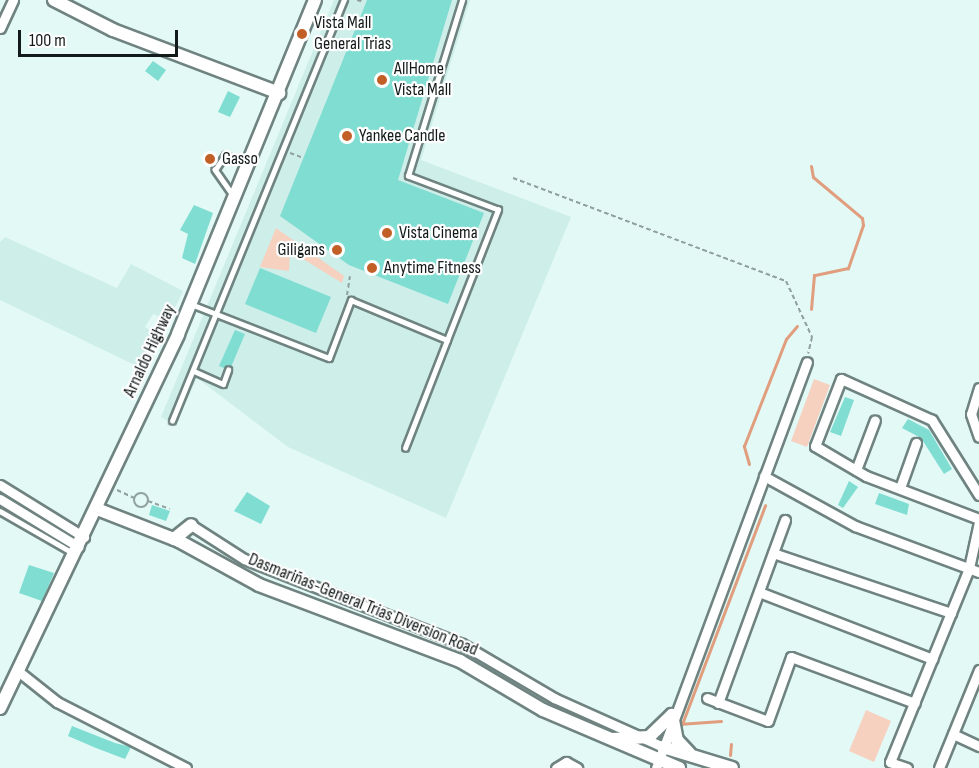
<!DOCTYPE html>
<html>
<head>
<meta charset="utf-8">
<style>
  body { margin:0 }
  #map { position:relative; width:979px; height:768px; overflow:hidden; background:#e3f9f6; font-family:"Sofia Sans Condensed",sans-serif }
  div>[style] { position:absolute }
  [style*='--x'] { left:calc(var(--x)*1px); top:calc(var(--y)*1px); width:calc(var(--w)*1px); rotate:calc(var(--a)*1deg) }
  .built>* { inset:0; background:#ceeee9 }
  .green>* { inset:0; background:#f6d1bf }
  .stream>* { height:3px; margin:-1.5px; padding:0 1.5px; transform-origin:1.5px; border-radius:1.5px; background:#e09e7e }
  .building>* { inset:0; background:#7fddd2 }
  .path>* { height:2px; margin-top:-1px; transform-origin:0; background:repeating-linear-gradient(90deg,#90a19e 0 4.5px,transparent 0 7.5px) }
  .path>.ring { margin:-1px; padding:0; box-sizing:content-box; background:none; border:2px solid #90a19e; border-radius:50% }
  .roads { filter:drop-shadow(2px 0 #6f8380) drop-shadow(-2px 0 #6f8380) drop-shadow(0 2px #6f8380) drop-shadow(0 -2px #6f8380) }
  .lane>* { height:4.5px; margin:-2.25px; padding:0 2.25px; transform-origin:2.25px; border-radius:2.25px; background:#fff }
  .street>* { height:9px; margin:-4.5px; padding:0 4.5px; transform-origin:4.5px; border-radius:4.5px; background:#fff }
  .secondary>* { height:12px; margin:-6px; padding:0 6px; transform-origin:6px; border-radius:6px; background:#fff }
  .dots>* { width:16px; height:16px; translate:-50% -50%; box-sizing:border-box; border:3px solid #fff; border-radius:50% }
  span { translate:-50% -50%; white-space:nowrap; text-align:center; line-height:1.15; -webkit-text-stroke:4.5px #fff; paint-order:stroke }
  .poi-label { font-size:18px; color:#131b1a }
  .left { translate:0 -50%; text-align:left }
  .right { translate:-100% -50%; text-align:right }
  .street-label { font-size:18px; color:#131b1a }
  .scale { position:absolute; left:18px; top:30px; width:160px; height:27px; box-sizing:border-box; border:3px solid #131b1a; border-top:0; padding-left:8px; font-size:18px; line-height:21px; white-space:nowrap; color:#131b1a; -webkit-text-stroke:4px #fff; paint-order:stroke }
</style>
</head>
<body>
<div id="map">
  <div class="built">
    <div style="clip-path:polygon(334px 0,470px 0,421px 160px,571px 217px,446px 518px,288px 447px,197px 378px,175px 425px,161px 417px)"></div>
    <div style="clip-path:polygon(5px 237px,117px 288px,131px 264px,183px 291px,169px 320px,153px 314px,145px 327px,161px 338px,145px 370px,0 300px,0 242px)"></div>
  </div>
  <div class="green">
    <div style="clip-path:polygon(276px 228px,344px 276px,342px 283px,290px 251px,289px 271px,260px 267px)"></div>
    <div style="clip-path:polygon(814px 379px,830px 385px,807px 447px,791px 441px)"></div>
    <div style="clip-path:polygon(866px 710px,891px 721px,874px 762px,849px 751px)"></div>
  </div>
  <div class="stream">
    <div style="--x:811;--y:166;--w:11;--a:80"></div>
    <div style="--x:813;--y:177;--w:64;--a:39.9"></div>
    <div style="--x:862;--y:218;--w:7;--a:82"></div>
    <div style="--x:863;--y:225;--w:46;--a:109.2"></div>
    <div style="--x:848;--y:268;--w:35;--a:168"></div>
    <div style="--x:814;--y:275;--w:34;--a:95"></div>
    <div style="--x:979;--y:413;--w:7;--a:90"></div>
    <div style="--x:749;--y:464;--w:19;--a:-106"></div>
    <div style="--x:744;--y:446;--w:115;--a:-68.6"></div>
    <div style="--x:786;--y:339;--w:17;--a:-50"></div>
    <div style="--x:721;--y:721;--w:39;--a:176"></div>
    <div style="--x:682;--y:724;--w:234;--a:-69.2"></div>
    <div style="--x:730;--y:755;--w:11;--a:-85"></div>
  </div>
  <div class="building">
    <div style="clip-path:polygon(367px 0,452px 0,398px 180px,484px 213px,448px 304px,349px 265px,280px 216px)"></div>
    <div style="clip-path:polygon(153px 61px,166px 70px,158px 81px,145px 71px)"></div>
    <div style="clip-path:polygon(228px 91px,240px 97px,230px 117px,218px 112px)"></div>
    <div style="clip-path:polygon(194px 205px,213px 213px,195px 264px,182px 258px,188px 234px,180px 230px)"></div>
    <div style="clip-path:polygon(260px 268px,331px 297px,316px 333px,245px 304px)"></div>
    <div style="clip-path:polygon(235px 330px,245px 334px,231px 367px,224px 368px,219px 366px)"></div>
    <div style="clip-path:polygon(845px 397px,854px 400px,841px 436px,830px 432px)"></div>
    <div style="clip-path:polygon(908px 419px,929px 430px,952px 469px,944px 474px,921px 438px,902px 428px)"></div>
    <div style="clip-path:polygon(849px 481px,858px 487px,843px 508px,838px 505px)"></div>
    <div style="clip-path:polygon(247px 492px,270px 506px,261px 524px,234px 511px)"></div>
    <div style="clip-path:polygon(879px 493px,909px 504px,907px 515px,875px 504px)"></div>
    <div style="clip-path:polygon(152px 505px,170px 511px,166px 521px,149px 515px)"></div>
    <div style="clip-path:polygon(29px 565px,54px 573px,42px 601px,19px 593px)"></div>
    <div style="clip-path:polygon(72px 726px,115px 743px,131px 747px,125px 759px,96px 748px,68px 736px)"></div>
  </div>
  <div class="path">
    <div style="--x:357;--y:0;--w:7;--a:16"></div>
    <div style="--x:290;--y:153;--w:12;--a:20"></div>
    <div style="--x:513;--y:178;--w:292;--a:20.7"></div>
    <div style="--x:786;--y:281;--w:62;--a:65.1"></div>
    <div style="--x:812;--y:337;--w:17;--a:103"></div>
    <div style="--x:347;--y:295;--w:19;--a:-81"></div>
    <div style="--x:117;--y:490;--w:19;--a:25"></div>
    <div class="ring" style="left:134px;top:493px;width:12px;height:12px"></div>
    <div style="--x:148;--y:501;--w:23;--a:20"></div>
  </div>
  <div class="roads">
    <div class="lane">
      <div style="--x:233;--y:196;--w:32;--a:-125"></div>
      <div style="--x:215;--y:170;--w:18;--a:-56"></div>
      <div style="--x:225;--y:155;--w:23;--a:20"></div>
      <div style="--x:191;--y:304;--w:148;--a:21.4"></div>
      <div style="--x:329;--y:358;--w:62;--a:-69.2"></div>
      <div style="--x:351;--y:300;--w:104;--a:22.6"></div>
      <div style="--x:447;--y:340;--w:140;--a:-68.6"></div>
      <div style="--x:498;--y:210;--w:96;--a:-159.3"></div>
      <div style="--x:408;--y:176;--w:184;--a:-72.9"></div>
      <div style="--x:194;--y:371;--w:32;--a:24"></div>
      <div style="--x:223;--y:384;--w:15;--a:-70"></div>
      <div style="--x:172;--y:421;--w:455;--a:-67.8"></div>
      <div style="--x:405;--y:448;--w:116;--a:-68.7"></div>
      <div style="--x:0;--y:511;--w:84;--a:29.9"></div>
    </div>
    <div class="street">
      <div style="--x:0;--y:28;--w:31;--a:-65"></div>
      <div style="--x:979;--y:388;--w:27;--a:107"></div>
      <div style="--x:971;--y:414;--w:24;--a:71"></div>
      <div style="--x:856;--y:470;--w:53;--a:-69.2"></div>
      <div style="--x:764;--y:476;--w:104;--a:28.8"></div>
      <div style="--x:855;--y:526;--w:132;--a:20.4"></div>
      <div style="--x:0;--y:485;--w:99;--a:31.8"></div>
      <div style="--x:900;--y:488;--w:48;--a:-70.4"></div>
      <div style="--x:979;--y:495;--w:89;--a:-122.1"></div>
      <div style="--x:932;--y:420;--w:100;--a:-155.7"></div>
      <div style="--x:841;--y:379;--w:72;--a:111.2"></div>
      <div style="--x:815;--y:446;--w:59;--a:30.5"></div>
      <div style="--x:866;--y:476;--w:121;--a:20.8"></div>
      <div style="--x:0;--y:499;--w:92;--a:31.3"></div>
      <div style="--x:191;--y:525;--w:63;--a:32.7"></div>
      <div style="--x:244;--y:559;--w:234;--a:21.3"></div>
      <div style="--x:462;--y:644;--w:107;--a:30.4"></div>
      <div style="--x:554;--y:698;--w:120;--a:24.2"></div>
      <div style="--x:773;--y:553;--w:188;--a:18.6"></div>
      <div style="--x:759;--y:592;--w:186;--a:21.1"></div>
      <div style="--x:18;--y:671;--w:50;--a:38.5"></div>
      <div style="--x:57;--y:702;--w:145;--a:27.1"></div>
      <div style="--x:707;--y:698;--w:65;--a:20.7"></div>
      <div style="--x:768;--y:721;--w:68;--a:-70.2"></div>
      <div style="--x:791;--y:657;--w:132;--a:20.4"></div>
      <div style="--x:718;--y:703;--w:195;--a:-69.9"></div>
      <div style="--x:953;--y:734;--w:29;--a:25"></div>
      <div style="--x:556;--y:768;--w:12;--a:-31"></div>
      <div style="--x:566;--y:762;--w:13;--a:29"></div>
      <div style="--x:656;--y:768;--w:433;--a:-69.6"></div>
      <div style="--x:907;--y:768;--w:18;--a:-161"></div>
      <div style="--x:890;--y:762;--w:209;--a:-67.8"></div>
      <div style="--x:969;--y:568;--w:47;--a:-77.7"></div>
      <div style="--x:939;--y:768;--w:106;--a:-67.8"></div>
    </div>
    <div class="secondary">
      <div style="--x:54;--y:0;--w:66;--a:27"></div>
      <div style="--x:113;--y:30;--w:178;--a:20.8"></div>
      <div style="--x:97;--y:509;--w:88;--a:21.3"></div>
      <div style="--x:179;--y:541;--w:91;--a:28.8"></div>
      <div style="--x:259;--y:585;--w:215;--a:20.7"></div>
      <div style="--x:460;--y:661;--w:96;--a:30.6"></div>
      <div style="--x:543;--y:710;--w:148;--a:23.1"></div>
      <div style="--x:174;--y:539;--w:22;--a:-39"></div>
      <div style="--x:0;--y:708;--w:414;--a:-64.5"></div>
      <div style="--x:178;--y:334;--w:361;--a:-67.7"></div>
      <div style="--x:672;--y:715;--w:25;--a:79"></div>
      <div style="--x:677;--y:740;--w:18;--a:47"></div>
      <div style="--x:613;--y:739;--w:36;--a:-3"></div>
      <div style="--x:649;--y:737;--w:32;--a:-44"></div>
      <div style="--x:663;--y:747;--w:72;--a:16.9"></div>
    </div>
  </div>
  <div class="dots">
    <div style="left:302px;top:34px;background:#c25f26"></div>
    <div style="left:382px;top:80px;background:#c25f26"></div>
    <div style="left:347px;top:136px;background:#c25f26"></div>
    <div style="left:210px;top:159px;background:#c25f26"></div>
    <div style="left:387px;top:233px;background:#c25f26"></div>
    <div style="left:337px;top:250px;background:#c25f26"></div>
    <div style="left:372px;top:268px;background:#c25f26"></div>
  </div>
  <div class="poi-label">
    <span class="left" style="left:314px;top:34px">Vista Mall<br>General Trias</span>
    <span class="left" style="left:394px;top:80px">AllHome<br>Vista Mall</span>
    <span class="left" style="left:359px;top:136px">Yankee Candle</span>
    <span class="left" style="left:222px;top:159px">Gasso</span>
    <span class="left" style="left:399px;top:233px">Vista Cinema</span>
    <span class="right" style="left:325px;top:250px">Giligans</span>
    <span class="left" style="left:384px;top:268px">Anytime Fitness</span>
  </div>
  <div class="street-label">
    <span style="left:150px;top:351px;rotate:-65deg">Arnaldo Highway</span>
    <span style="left:363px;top:605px;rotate:22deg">Dasmariñas-General Trias Diversion Road</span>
  </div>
  <div class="scale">100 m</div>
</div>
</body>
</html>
